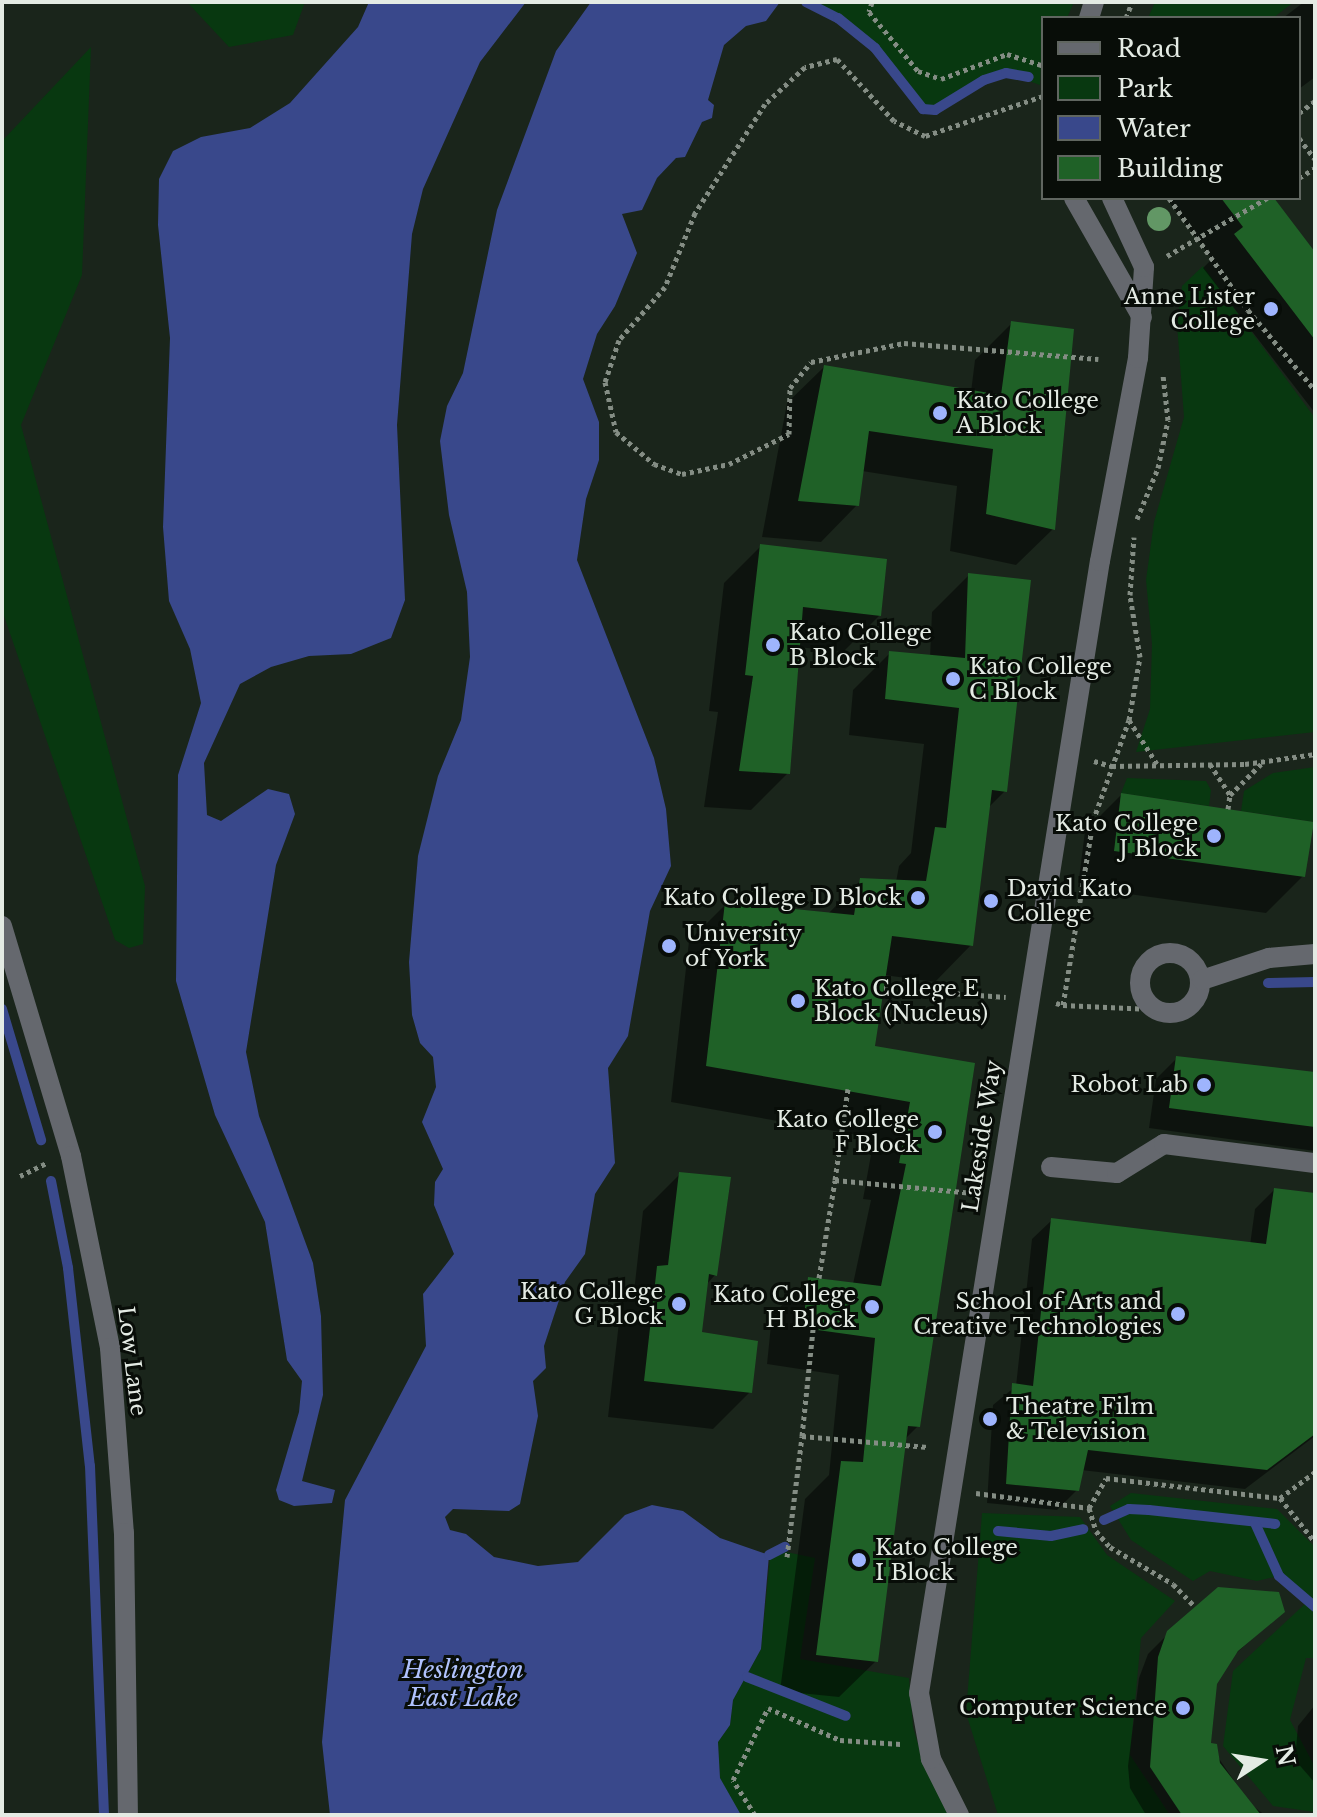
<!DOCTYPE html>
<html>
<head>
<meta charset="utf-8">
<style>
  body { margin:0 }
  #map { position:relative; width:1317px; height:1817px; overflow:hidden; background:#1a251b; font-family:"Libre Baskerville",serif }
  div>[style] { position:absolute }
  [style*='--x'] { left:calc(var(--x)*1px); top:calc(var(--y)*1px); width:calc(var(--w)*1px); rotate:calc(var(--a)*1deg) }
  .green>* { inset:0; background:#083810 }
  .water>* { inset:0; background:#39488b }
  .shadow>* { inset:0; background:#0007 }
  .stream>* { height:10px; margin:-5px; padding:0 5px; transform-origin:5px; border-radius:5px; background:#39488b }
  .building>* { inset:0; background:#1f6127 }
  .path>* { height:5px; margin-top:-2.5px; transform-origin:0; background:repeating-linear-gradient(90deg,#848d84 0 4px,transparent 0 8px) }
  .minor>* { height:20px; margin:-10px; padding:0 10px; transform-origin:10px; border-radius:10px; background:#65686e }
  .minor>.ring { margin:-10px; padding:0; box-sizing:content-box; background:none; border:20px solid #65686e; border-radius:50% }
  .trees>* { width:24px; height:24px; margin:-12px; border-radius:50%; background:#629765 }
  .dots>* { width:22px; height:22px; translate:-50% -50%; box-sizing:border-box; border:4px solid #080d08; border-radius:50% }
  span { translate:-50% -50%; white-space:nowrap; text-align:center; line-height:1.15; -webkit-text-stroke:6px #080d08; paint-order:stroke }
  .poi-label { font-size:22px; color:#e4ebe4 }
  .right { translate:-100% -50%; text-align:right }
  .left { translate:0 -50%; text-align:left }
  .street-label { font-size:22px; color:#e4ebe4 }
  .water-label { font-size:24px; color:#b0c2fd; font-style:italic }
  .frame { position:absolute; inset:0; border:4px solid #e4ebe4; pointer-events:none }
  .legend { position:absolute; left:1041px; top:16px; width:260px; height:184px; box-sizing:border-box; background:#080d08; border:2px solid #606660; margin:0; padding:10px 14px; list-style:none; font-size:24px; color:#e4ebe4 }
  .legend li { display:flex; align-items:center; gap:16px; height:40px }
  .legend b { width:40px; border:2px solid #606660 }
  .north { position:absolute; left:1221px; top:1721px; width:80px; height:80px; -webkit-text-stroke:6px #080d08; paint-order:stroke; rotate:78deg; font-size:22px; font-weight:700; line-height:32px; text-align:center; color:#e4ebe4 }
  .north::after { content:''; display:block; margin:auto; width:28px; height:36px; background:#e4ebe4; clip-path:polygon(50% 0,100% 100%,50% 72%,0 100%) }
</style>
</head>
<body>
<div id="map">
  <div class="green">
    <div style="clip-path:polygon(187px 2px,305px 2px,293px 35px,229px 47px)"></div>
    <div style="clip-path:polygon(806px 2px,1074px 2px,1067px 18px,1043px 18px,1040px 85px,1006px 73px,984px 80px,935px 110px,923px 109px,911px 98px,875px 48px,838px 18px)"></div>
    <div style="clip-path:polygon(1155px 2px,1294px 2px,1273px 18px,1148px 18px)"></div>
    <div style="clip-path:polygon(91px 47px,82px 275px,21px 425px,145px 886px,143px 944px,129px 948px,115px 940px,2px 610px,2px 141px)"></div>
    <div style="clip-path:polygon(1203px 266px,1315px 418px,1315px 732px,1136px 752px,1150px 709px,1152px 644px,1146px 580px,1154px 522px,1184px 417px,1177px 324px,1182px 286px)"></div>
    <div style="clip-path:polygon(1315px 767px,1315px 822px,1241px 811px,1244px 791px,1273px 773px)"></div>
    <div style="clip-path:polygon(1127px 778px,1206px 781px,1211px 790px,1209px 806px,1121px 793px)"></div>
    <div style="clip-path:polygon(1131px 1493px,1277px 1509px,1315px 1547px,1315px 1658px,1306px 1658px,1290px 1720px,1315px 1767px,1315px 1812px,1273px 1806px,1223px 1746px,1233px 1671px,1308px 1601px,1279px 1576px,1257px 1581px,1210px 1571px,1193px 1581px,1131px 1540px,1110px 1506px)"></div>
    <div style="clip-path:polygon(982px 1513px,1080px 1517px,1107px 1555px,1175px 1601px,1141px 1638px,1130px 1755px,1170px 1815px,998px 1815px,966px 1713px)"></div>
    <div style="clip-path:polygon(786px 1552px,815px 1558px,800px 1659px,909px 1678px,913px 1727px,923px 1761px,953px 1815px,741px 1815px,734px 1807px,720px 1778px,718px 1742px,730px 1725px,733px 1700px,761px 1649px,770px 1558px)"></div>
  </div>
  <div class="water">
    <div style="clip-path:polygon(369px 2px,526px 2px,480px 62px,423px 189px,412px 234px,397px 425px,405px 600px,391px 638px,351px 654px,309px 656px,271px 667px,240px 684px,204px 763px,207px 815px,221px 821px,268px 789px,289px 794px,295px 814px,276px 865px,246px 1052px,259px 1116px,313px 1263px,321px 1316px,323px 1395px,302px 1481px,335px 1490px,332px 1503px,294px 1506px,279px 1500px,276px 1490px,299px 1412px,302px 1381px,287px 1360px,265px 1222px,215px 1115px,176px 981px,178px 775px,201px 703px,190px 649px,169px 601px,163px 527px,170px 338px,158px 225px,159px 179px,173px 151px,201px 137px,250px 128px,290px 103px,358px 27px)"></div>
    <div style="clip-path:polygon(591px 2px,780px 2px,766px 21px,746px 26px,724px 45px,708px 100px,714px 105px,712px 118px,702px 122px,685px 157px,676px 158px,657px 178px,642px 210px,622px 214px,637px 253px,615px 306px,597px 334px,583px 379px,599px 422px,599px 460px,586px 499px,577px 560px,654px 758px,666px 809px,671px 866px,650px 911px,628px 1036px,608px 1068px,615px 1163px,595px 1194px,585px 1254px,565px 1282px,544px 1346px,546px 1368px,533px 1381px,538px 1416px,520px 1504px,509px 1511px,453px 1509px,445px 1517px,450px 1530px,466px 1534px,494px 1557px,538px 1566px,578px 1562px,625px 1515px,652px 1505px,683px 1511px,720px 1538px,769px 1555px,761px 1649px,733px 1700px,730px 1725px,718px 1742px,720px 1778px,741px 1815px,330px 1815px,322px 1742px,345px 1500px,426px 1346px,423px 1294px,454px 1254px,434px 1205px,435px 1182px,443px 1169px,422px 1122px,436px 1087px,433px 1057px,420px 1043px,412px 1015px,409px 962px,418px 856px,438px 776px,461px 720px,470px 657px,467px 592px,449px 515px,440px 441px,447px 406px,463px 373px,497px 210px,556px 51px)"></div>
  </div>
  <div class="shadow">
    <div style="clip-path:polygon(1304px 2px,1315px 2px,1315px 77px,1299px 89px,1299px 18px,1283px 18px)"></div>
    <div style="clip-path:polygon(1166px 198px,1271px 198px,1315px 255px,1315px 413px,1203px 268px,1212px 259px)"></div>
    <div style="clip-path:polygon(1012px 323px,1053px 529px,1016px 565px,950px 551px,957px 486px,862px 471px,857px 505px,821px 542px,762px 537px,787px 403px,824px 367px,971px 392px,975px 360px)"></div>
    <div style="clip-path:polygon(761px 546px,880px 615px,843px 652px,798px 647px,788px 773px,751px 810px,704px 807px,718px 712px,709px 711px,724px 583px)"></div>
    <div style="clip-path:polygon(969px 575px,1005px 791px,988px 808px,971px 945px,935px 982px,884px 975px,873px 1048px,973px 1065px,918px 1426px,904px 1440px,876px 1661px,839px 1697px,780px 1691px,805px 1499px,829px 1475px,839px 1375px,767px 1364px,772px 1315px,809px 1279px,853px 1284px,871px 1200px,863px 1199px,874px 1138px,671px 1102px,689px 941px,726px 904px,827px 915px,861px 880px,896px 882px,899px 866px,911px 853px,924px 744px,849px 735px,853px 690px,890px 653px,930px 657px,932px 612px)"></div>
    <div style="clip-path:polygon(1121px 795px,1303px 876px,1266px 913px,1078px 887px,1085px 831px)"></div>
    <div style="clip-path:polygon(1177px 1058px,1315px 1073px,1315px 1151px,1149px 1128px,1156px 1079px)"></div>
    <div style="clip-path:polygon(680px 1174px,715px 1275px,706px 1285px,699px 1333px,750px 1392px,713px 1429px,608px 1417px,621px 1305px,634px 1292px,643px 1211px)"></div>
    <div style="clip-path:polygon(1274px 1190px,1315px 1195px,1315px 1436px,1245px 1489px,1081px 1470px,1077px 1490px,1057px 1510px,987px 1503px,993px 1405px,1016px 1386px,1032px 1239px,1052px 1220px,1250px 1245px,1255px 1209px)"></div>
    <div style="clip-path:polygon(1283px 1611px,1232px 1657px,1215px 1683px,1209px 1744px,1250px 1804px,1265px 1815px,1146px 1815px,1130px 1788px,1128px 1766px,1139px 1678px,1148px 1654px,1169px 1633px)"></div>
    <div style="clip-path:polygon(1315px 1705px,1315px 1783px,1295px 1760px,1298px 1726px)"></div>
  </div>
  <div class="stream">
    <div style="--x:806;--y:2;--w:36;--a:27"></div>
    <div style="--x:838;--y:18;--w:48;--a:39"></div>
    <div style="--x:875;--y:48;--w:78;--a:51.8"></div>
    <div style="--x:923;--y:109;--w:12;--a:5"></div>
    <div style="--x:935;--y:110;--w:57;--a:-31.5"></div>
    <div style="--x:984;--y:80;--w:23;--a:-18"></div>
    <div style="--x:1006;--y:73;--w:23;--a:10"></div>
    <div style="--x:1268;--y:983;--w:47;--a:-1.2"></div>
    <div style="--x:2;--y:1009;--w:137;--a:73.4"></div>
    <div style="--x:51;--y:1181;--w:89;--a:78.9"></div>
    <div style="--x:68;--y:1268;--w:199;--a:83.7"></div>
    <div style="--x:90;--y:1466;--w:349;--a:87.7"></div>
    <div style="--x:1104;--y:1520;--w:27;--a:-24"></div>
    <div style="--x:1129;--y:1509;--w:20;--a:3"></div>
    <div style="--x:1149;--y:1510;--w:127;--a:6.3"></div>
    <div style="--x:1255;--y:1523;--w:58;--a:65.6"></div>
    <div style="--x:1279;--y:1576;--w:48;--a:40.7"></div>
    <div style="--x:998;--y:1531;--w:53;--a:5.4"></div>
    <div style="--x:1051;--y:1536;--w:33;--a:-12"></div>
    <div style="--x:769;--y:1555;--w:18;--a:-27"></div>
    <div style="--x:747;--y:1677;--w:106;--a:21.5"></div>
  </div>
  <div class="building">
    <div style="clip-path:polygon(1221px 198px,1274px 198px,1315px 252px,1315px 340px,1234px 234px,1243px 227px)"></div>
    <div style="clip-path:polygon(1011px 321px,1074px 329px,1055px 530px,986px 514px,993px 449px,869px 431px,859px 506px,798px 501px,824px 365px,1001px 395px)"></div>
    <div style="clip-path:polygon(760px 544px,887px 559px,881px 616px,803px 607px,790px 774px,739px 771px,753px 676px,745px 675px)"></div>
    <div style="clip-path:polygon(968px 573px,1031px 580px,1007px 792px,992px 790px,973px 946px,892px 936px,875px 1046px,975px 1063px,920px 1427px,908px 1426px,878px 1662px,816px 1655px,841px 1461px,863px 1462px,875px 1338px,803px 1328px,808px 1277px,881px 1286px,906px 1164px,899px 1163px,910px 1102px,706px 1066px,725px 902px,854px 915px,860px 878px,926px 881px,935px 827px,946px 828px,959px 708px,885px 699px,889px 651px,965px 658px)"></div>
    <div style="clip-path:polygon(1121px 793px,1314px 822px,1305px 877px,1114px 851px)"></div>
    <div style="clip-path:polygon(1176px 1056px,1315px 1072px,1315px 1127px,1169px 1108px)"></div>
    <div style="clip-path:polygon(679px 1172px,731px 1177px,717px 1276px,709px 1274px,702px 1332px,758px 1341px,752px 1393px,644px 1381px,657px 1266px,668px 1265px)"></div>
    <div style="clip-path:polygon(1274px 1188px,1315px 1193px,1315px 1434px,1267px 1470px,1088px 1450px,1079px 1491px,1006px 1484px,1012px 1383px,1033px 1386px,1051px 1218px,1266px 1244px)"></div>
    <div style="clip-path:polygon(1218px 1587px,1279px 1592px,1285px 1612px,1238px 1651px,1217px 1684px,1211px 1743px,1217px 1744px,1220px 1763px,1261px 1815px,1182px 1815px,1150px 1767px,1158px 1657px,1167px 1631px)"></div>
  </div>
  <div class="path">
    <div style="--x:872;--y:2;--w:10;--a:107"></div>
    <div style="--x:869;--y:12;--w:77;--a:50.3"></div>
    <div style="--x:918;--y:71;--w:24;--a:19"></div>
    <div style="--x:941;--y:79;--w:71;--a:-20.7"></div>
    <div style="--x:1007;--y:54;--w:38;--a:18"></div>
    <div style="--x:1126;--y:18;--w:17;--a:-69"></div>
    <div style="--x:1043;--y:96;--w:125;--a:161.3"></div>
    <div style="--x:925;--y:136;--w:34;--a:-154"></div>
    <div style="--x:894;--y:121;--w:84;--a:-132.6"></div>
    <div style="--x:837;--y:59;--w:33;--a:166"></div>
    <div style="--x:805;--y:67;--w:54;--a:137.2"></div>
    <div style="--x:765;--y:104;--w:130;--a:122.7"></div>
    <div style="--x:695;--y:213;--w:80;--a:112.1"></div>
    <div style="--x:665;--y:287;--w:70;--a:131"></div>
    <div style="--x:619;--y:340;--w:44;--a:108.4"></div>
    <div style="--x:605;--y:382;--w:51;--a:77.6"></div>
    <div style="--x:616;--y:432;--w:50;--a:40.1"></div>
    <div style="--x:654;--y:464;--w:30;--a:20"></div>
    <div style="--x:682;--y:474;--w:48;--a:-12"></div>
    <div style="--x:729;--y:464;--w:67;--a:-26.6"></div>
    <div style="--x:789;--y:434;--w:46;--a:-88.8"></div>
    <div style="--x:790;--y:388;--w:33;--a:-51"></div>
    <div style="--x:811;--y:362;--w:95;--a:-11.5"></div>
    <div style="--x:904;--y:343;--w:195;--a:4.7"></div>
    <div style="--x:1299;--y:113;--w:20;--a:-37"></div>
    <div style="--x:1299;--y:138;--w:26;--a:53"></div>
    <div style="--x:1299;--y:178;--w:19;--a:-32"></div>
    <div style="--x:1169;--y:198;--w:137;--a:54.8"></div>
    <div style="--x:1248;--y:310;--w:104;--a:50.1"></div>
    <div style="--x:1167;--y:256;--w:116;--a:-30.1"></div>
    <div style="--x:1137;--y:519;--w:55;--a:-67.6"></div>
    <div style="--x:1158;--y:468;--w:49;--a:-78.2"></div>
    <div style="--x:1168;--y:420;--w:45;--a:-96.3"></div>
    <div style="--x:1129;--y:720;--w:52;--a:57.5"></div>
    <div style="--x:1094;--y:761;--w:19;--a:16"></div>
    <div style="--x:1112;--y:766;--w:133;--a:-0.9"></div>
    <div style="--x:1245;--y:764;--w:71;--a:-8.1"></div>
    <div style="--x:1210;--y:764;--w:37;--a:57"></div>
    <div style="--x:1230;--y:795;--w:45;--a:-45"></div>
    <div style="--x:1228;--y:809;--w:14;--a:-82"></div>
    <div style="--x:884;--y:988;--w:122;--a:4.2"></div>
    <div style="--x:1056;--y:1003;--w:7;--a:16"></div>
    <div style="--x:1063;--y:1005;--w:186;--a:-80.7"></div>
    <div style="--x:1093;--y:821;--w:107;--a:-70.4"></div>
    <div style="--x:1129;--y:720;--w:64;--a:-80.1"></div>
    <div style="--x:1140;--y:657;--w:63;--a:-99.2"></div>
    <div style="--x:1130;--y:595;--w:58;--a:-86.1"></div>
    <div style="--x:1063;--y:1005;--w:88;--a:2.6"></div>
    <div style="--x:20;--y:1176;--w:30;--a:-26"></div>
    <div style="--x:835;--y:1180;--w:92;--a:-81.9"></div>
    <div style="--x:819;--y:1278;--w:99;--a:-80.7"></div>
    <div style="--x:835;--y:1180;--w:139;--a:5.4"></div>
    <div style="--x:802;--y:1436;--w:108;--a:-84.1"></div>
    <div style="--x:976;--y:1493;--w:114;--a:7.6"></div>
    <div style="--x:1089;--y:1508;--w:34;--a:-60"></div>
    <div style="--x:1106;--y:1478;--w:175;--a:6.6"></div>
    <div style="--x:1280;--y:1498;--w:44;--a:-36.6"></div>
    <div style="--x:1280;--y:1498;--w:56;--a:51.5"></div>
    <div style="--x:1089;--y:1508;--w:24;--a:73"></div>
    <div style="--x:1096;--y:1531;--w:21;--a:49"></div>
    <div style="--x:1110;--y:1547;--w:73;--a:30.4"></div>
    <div style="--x:1173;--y:1584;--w:29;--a:46"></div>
    <div style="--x:787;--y:1557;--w:122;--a:-82.9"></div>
    <div style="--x:802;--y:1436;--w:126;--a:5"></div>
    <div style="--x:755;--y:1815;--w:41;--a:-122.2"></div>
    <div style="--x:733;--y:1780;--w:80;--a:-64.1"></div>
    <div style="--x:768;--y:1708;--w:79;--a:24"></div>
    <div style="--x:840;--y:1740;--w:61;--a:3.8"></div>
  </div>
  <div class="minor">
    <div style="--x:1089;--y:18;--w:17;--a:-73"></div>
    <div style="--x:1074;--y:198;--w:137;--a:60.3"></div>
    <div style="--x:2;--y:926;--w:240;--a:73.3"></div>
    <div style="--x:71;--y:1156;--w:196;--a:78.5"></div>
    <div style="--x:110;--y:1348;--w:186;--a:85.7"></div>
    <div style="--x:124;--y:1533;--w:282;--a:89.2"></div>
    <div class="ring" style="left:1140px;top:953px;width:40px;height:40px"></div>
    <div style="--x:1202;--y:980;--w:71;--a:-18.2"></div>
    <div style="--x:1269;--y:958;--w:46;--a:-5"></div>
    <div style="--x:1051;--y:1167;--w:66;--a:5.2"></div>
    <div style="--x:1117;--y:1173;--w:55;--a:-31.7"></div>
    <div style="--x:1164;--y:1144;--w:152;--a:7.2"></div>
    <div style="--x:959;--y:1815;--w:63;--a:-116.6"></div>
    <div style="--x:931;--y:1759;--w:67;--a:-100.3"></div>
    <div style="--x:919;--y:1693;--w:1146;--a:-80.92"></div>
    <div style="--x:1100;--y:561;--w:207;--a:-79.4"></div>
    <div style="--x:1138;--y:358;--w:91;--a:-86.2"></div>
    <div style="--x:1144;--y:267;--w:76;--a:-114.9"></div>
  </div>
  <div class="trees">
    <div style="left:1159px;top:219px"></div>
  </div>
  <div class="dots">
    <div style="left:1271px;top:309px;background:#9eb4fd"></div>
    <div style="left:940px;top:413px;background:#9eb4fd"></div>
    <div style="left:773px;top:645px;background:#9eb4fd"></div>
    <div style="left:953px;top:679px;background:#9eb4fd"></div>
    <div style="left:1214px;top:836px;background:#9eb4fd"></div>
    <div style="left:918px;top:898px;background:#9eb4fd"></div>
    <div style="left:991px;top:901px;background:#9eb4fd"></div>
    <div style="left:669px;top:946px;background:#9eb4fd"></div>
    <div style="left:798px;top:1001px;background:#9eb4fd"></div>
    <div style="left:1204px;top:1085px;background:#9eb4fd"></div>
    <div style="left:935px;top:1132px;background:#9eb4fd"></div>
    <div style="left:679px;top:1304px;background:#9eb4fd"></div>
    <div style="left:872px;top:1307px;background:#9eb4fd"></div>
    <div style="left:1178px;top:1314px;background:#9eb4fd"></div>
    <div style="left:990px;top:1419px;background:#9eb4fd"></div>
    <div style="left:859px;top:1560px;background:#9eb4fd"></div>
    <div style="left:1183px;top:1708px;background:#9eb4fd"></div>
  </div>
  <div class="poi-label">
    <span class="right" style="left:1255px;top:309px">Anne Lister<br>College</span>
    <span class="left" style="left:956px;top:413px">Kato College<br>A Block</span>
    <span class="left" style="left:789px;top:645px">Kato College<br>B Block</span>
    <span class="left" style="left:969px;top:679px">Kato College<br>C Block</span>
    <span class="right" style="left:1198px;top:836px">Kato College<br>J Block</span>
    <span class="left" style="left:1007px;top:901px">David Kato<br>College</span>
    <span class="right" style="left:902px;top:898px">Kato College D Block</span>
    <span class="left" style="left:685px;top:946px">University<br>of York</span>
    <span class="left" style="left:814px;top:1001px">Kato College E<br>Block (Nucleus)</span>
    <span class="right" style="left:1188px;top:1085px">Robot Lab</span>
    <span class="right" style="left:919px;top:1132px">Kato College<br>F Block</span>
    <span class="right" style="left:663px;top:1304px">Kato College<br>G Block</span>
    <span class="right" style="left:856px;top:1307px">Kato College<br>H Block</span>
    <span class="right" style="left:1162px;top:1314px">School of Arts and<br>Creative Technologies</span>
    <span class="left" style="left:1006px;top:1419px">Theatre Film<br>&amp; Television</span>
    <span class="left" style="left:875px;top:1560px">Kato College<br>I Block</span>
    <span class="right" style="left:1167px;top:1708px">Computer Science</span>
  </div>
  <div class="street-label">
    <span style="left:982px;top:1136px;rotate:-81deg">Lakeside Way</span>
    <span style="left:132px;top:1361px;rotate:83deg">Low Lane</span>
  </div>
  <div class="water-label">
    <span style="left:463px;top:1684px">Heslington<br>East Lake</span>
  </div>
  <div class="frame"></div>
  <ul class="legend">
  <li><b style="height:10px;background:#65686e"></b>Road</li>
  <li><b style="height:22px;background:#083810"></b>Park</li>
  <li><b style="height:22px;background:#39488b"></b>Water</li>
  <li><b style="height:22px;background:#1f6127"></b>Building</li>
  </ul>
  <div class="north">N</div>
</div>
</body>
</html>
